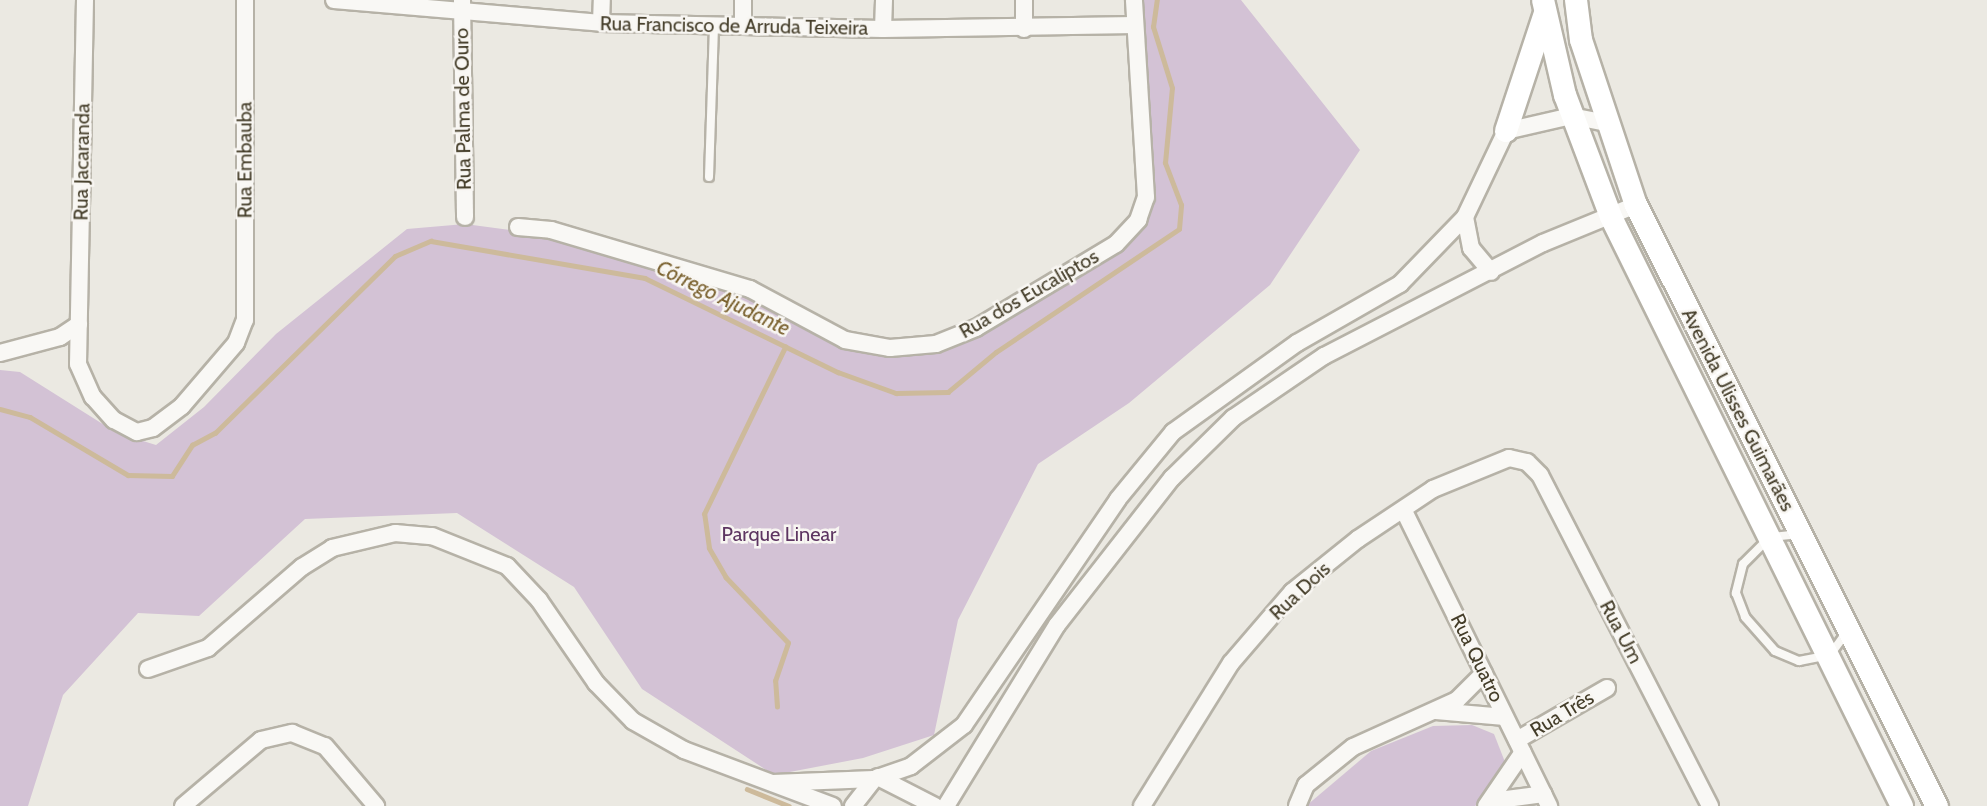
<!DOCTYPE html>
<html>
<head>
<meta charset="utf-8">
<style>
  body { margin:0 }
  #map { position:relative; width:1987px; height:806px; overflow:hidden; background:#ebe9e2; font-family:Cabin,sans-serif }
  div>[style] { position:absolute }
  [style*='--x'] { left:calc(var(--x)*1px); top:calc(var(--y)*1px); width:calc(var(--w)*1px); rotate:calc(var(--a)*1deg) }
  .green>* { inset:0; background:#d3c2d5 }
  .stream>* { height:4.5px; margin:-2.25px; padding:0 2.25px; transform-origin:2.25px; border-radius:2.25px; background:#cdba9b }
  .roads { filter:drop-shadow(2px 0 #b6b2a7) drop-shadow(-2px 0 #b6b2a7) drop-shadow(0 2px #b6b2a7) drop-shadow(0 -2px #b6b2a7) }
  .lane>* { height:8px; margin:-4px; padding:0 4px; transform-origin:4px; border-radius:4px; background:#f9f8f5 }
  .street>* { height:16px; margin:-8px; padding:0 8px; transform-origin:8px; border-radius:8px; background:#f9f8f5 }
  .secondary>* { height:22px; margin:-11px; padding:0 11px; transform-origin:11px; border-radius:11px; background:#fff }
  span { translate:-50% -50%; white-space:nowrap; text-align:center; line-height:1.15; -webkit-text-stroke:5px #f8f6f2; paint-order:stroke }
  .street-label { font-size:20px; color:#443d29 }
  .park-label { font-size:20px; color:#5d3561 }
  .water-label { font-size:21px; color:#7b6230; font-style:italic }
</style>
</head>
<body>
<div id="map">
  <div class="green">
    <div style="clip-path:polygon(1141px 0,1241px 0,1360px 150px,1270px 285px,1129px 403px,1038px 464px,958px 620px,934px 735px,863px 758px,774px 775px,642px 689px,574px 587px,457px 513px,305px 519px,199px 616px,138px 613px,63px 695px,28px 806px,0 806px,0 370px,20px 372px,117px 433px,156px 445px,204px 407px,276px 334px,407px 229px,465px 224px,549px 235px,747px 294px,843px 345px,934px 349px,1139px 224px)"></div>
    <div style="clip-path:polygon(1472px 725px,1494px 734px,1505px 762px,1494px 789px,1475px 806px,1306px 806px,1371px 751px,1433px 726px)"></div>
  </div>
  <div class="stream">
    <div style="--x:0;--y:409;--w:31;--a:15"></div>
    <div style="--x:30;--y:417;--w:114;--a:30.6"></div>
    <div style="--x:128;--y:475;--w:44;--a:1.3"></div>
    <div style="--x:172;--y:476;--w:37;--a:-57"></div>
    <div style="--x:192;--y:445;--w:26;--a:-28"></div>
    <div style="--x:215;--y:433;--w:252;--a:-44.5"></div>
    <div style="--x:395;--y:256;--w:39;--a:-23"></div>
    <div style="--x:431;--y:241;--w:217;--a:9.8"></div>
    <div style="--x:645;--y:278;--w:215;--a:26"></div>
    <div style="--x:838;--y:372;--w:62;--a:19.9"></div>
    <div style="--x:896;--y:393;--w:52;--a:-1.1"></div>
    <div style="--x:948;--y:392;--w:62;--a:-39.8"></div>
    <div style="--x:996;--y:352;--w:220;--a:-33.9"></div>
    <div style="--x:1179;--y:229;--w:24;--a:-85"></div>
    <div style="--x:1181;--y:205;--w:45;--a:-110.9"></div>
    <div style="--x:1165;--y:163;--w:75;--a:-84.7"></div>
    <div style="--x:1172;--y:88;--w:64;--a:-107.3"></div>
    <div style="--x:1153;--y:27;--w:27;--a:-82"></div>
    <div style="--x:777;--y:707;--w:26;--a:-94"></div>
    <div style="--x:775;--y:681;--w:40;--a:-71.1"></div>
    <div style="--x:788;--y:643;--w:90;--a:-133.6"></div>
    <div style="--x:726;--y:578;--w:34;--a:-120"></div>
    <div style="--x:709;--y:548;--w:34;--a:-98"></div>
    <div style="--x:704;--y:514;--w:186;--a:-64.1"></div>
    <div style="--x:747;--y:789;--w:45;--a:22"></div>
  </div>
  <div class="roads">
    <div class="lane">
      <div style="--x:709;--y:177;--w:152;--a:-88.1"></div>
      <div style="--x:1800;--y:534;--w:30;--a:174"></div>
      <div style="--x:1770;--y:537;--w:38;--a:135"></div>
      <div style="--x:1743;--y:564;--w:30;--a:104"></div>
      <div style="--x:1736;--y:593;--w:26;--a:69"></div>
      <div style="--x:1745;--y:617;--w:45;--a:48.6"></div>
      <div style="--x:1775;--y:651;--w:26;--a:23"></div>
      <div style="--x:1799;--y:661;--w:32;--a:-11"></div>
      <div style="--x:1830;--y:655;--w:29;--a:-54"></div>
    </div>
    <div class="street">
      <div style="--x:85;--y:0;--w:364;--a:91.1"></div>
      <div style="--x:78;--y:364;--w:36;--a:66"></div>
      <div style="--x:93;--y:397;--w:31;--a:48"></div>
      <div style="--x:114;--y:420;--w:26;--a:28"></div>
      <div style="--x:137;--y:432;--w:16;--a:-14"></div>
      <div style="--x:153;--y:428;--w:36;--a:-37"></div>
      <div style="--x:182;--y:406;--w:83;--a:-49.4"></div>
      <div style="--x:236;--y:343;--w:25;--a:-69"></div>
      <div style="--x:245;--y:320;--w:320;--a:-90"></div>
      <div style="--x:334;--y:0;--w:268;--a:4.9"></div>
      <div style="--x:601;--y:23;--w:282;--a:1.2"></div>
      <div style="--x:883;--y:29;--w:252;--a:-0.9"></div>
      <div style="--x:462;--y:0;--w:217;--a:89.2"></div>
      <div style="--x:601;--y:23;--w:23;--a:-88"></div>
      <div style="--x:743;--y:26;--w:26;--a:-90"></div>
      <div style="--x:883;--y:29;--w:29;--a:-88"></div>
      <div style="--x:1024;--y:29;--w:29;--a:-90"></div>
      <div style="--x:1465;--y:217;--w:32;--a:79"></div>
      <div style="--x:1471;--y:248;--w:31;--a:50"></div>
      <div style="--x:518;--y:227;--w:33;--a:5"></div>
      <div style="--x:551;--y:230;--w:208;--a:16.5"></div>
      <div style="--x:750;--y:289;--w:108;--a:28.2"></div>
      <div style="--x:845;--y:340;--w:46;--a:10.1"></div>
      <div style="--x:890;--y:348;--w:46;--a:-5"></div>
      <div style="--x:936;--y:344;--w:43;--a:-21.8"></div>
      <div style="--x:976;--y:328;--w:163;--a:-31"></div>
      <div style="--x:1116;--y:244;--w:33;--a:-47"></div>
      <div style="--x:1138;--y:220;--w:24;--a:-71"></div>
      <div style="--x:1146;--y:197;--w:197;--a:-93.5"></div>
      <div style="--x:0;--y:353;--w:62;--a:-14.9"></div>
      <div style="--x:60;--y:337;--w:23;--a:-34"></div>
      <div style="--x:1404;--y:511;--w:329;--a:63.8"></div>
      <div style="--x:148;--y:669;--w:64;--a:-19.3"></div>
      <div style="--x:208;--y:648;--w:124;--a:-40.8"></div>
      <div style="--x:302;--y:567;--w:36;--a:-32"></div>
      <div style="--x:332;--y:548;--w:65;--a:-13.4"></div>
      <div style="--x:395;--y:533;--w:37;--a:5"></div>
      <div style="--x:432;--y:536;--w:81;--a:21.8"></div>
      <div style="--x:507;--y:566;--w:47;--a:46.7"></div>
      <div style="--x:539;--y:600;--w:101;--a:55.5"></div>
      <div style="--x:596;--y:683;--w:53;--a:45.8"></div>
      <div style="--x:633;--y:721;--w:59;--a:29.6"></div>
      <div style="--x:684;--y:750;--w:159;--a:20.6"></div>
      <div style="--x:1436;--y:711;--w:69;--a:5"></div>
      <div style="--x:1517;--y:740;--w:104;--a:-30"></div>
      <div style="--x:878;--y:777;--w:64;--a:27"></div>
      <div style="--x:773;--y:783;--w:101;--a:-2.3"></div>
      <div style="--x:874;--y:779;--w:39;--a:-19"></div>
      <div style="--x:911;--y:766;--w:67;--a:-37.7"></div>
      <div style="--x:964;--y:725;--w:273;--a:-55.7"></div>
      <div style="--x:1118;--y:499;--w:87;--a:-50.6"></div>
      <div style="--x:1173;--y:432;--w:153;--a:-35.7"></div>
      <div style="--x:1297;--y:343;--w:119;--a:-29.8"></div>
      <div style="--x:1400;--y:284;--w:93;--a:-45.9"></div>
      <div style="--x:1465;--y:217;--w:95;--a:-64.5"></div>
      <div style="--x:1506;--y:131;--w:67;--a:-13"></div>
      <div style="--x:1571;--y:116;--w:37;--a:11"></div>
      <div style="--x:1491;--y:801;--w:53;--a:-7.5"></div>
      <div style="--x:183;--y:806;--w:102;--a:-40.2"></div>
      <div style="--x:261;--y:740;--w:32;--a:-13"></div>
      <div style="--x:292;--y:733;--w:35;--a:22"></div>
      <div style="--x:325;--y:746;--w:79;--a:49.6"></div>
      <div style="--x:853;--y:806;--w:34;--a:-52"></div>
      <div style="--x:946;--y:806;--w:212;--a:-58.5"></div>
      <div style="--x:1057;--y:625;--w:187;--a:-52"></div>
      <div style="--x:1172;--y:478;--w:86;--a:-44.5"></div>
      <div style="--x:1233;--y:418;--w:110;--a:-34.3"></div>
      <div style="--x:1324;--y:356;--w:246;--a:-27.3"></div>
      <div style="--x:1543;--y:243;--w:100;--a:-22.2"></div>
      <div style="--x:1142;--y:806;--w:168;--a:-58.1"></div>
      <div style="--x:1231;--y:663;--w:94;--a:-49.3"></div>
      <div style="--x:1292;--y:592;--w:85;--a:-38.8"></div>
      <div style="--x:1358;--y:539;--w:90;--a:-33.7"></div>
      <div style="--x:1433;--y:489;--w:82;--a:-22.2"></div>
      <div style="--x:1509;--y:458;--w:18;--a:13"></div>
      <div style="--x:1527;--y:462;--w:18;--a:45"></div>
      <div style="--x:1540;--y:475;--w:372;--a:62.8"></div>
      <div style="--x:1297;--y:806;--w:23;--a:-67"></div>
      <div style="--x:1306;--y:785;--w:60;--a:-39"></div>
      <div style="--x:1353;--y:747;--w:114;--a:-24.3"></div>
      <div style="--x:1457;--y:700;--w:38;--a:-45"></div>
      <div style="--x:1486;--y:806;--w:65;--a:-55.6"></div>
    </div>
    <div class="secondary">
      <div style="--x:1543;--y:0;--w:98;--a:77"></div>
      <div style="--x:1565;--y:95;--w:130;--a:69.3"></div>
      <div style="--x:1611;--y:217;--w:657;--a:63.71"></div>
      <div style="--x:1576;--y:0;--w:40;--a:82.9"></div>
      <div style="--x:1581;--y:40;--w:174;--a:71.6"></div>
      <div style="--x:1636;--y:205;--w:672;--a:63.4"></div>
      <div style="--x:1506;--y:131;--w:124;--a:-71.7"></div>
    </div>
  </div>
  <div class="street-label">
    <span style="left:734px;top:26px;rotate:1deg">Rua Francisco de Arruda Teixeira</span>
    <span style="left:463px;top:109px;rotate:-91deg">Rua Palma de Ouro</span>
    <span style="left:245px;top:160px;rotate:-90deg">Rua Embauba</span>
    <span style="left:82px;top:162px;rotate:-89deg">Rua Jacaranda</span>
    <span style="left:1029px;top:294px;rotate:-30deg">Rua dos Eucaliptos</span>
    <span style="left:1738px;top:410px;rotate:63deg">Avenida Ulisses Guimarães</span>
    <span style="left:1300px;top:591px;rotate:-43deg">Rua Dois</span>
    <span style="left:1621px;top:632px;rotate:62deg">Rua Um</span>
    <span style="left:1477px;top:658px;rotate:64deg">Rua Quatro</span>
    <span style="left:1562px;top:714px;rotate:-31deg">Rua Três</span>
  </div>
  <div class="park-label">
    <span style="left:779px;top:534px">Parque Linear</span>
  </div>
  <div class="water-label">
    <span style="left:723px;top:298px;rotate:26deg">Córrego Ajudante</span>
  </div>
</div>
</body>
</html>
